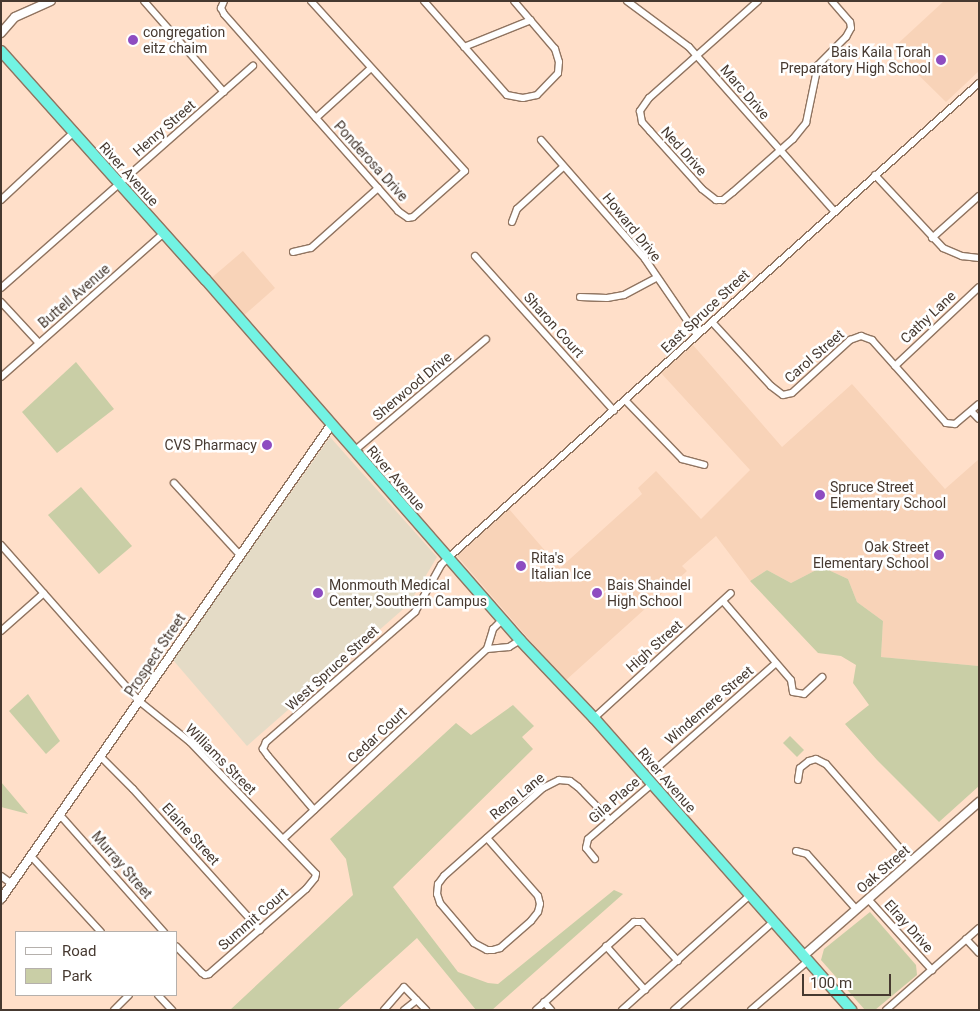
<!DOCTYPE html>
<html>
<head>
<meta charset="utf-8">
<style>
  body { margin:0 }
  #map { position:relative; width:980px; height:1011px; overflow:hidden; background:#ffdfc9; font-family:Roboto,sans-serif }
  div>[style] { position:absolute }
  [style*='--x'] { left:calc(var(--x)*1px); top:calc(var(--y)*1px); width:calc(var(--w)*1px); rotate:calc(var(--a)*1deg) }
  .built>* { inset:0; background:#f8d3b8 }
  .medical>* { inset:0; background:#e4dbc6 }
  .green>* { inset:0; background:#c9cea6 }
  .roads { filter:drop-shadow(1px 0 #907460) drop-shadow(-1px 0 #907460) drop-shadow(0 1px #907460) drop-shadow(0 -1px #907460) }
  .minor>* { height:6px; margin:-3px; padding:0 3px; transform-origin:3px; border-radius:3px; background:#fff }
  .tertiary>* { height:8px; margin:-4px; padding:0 4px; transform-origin:4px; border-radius:4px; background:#fff }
  .trunk>* { height:10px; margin:-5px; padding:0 5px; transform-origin:5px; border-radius:5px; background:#72f3e3 }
  .dots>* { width:14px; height:14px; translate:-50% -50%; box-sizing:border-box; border:2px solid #fff; border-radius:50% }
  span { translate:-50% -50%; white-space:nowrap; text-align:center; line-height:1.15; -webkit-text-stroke:5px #fff; paint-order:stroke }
  .poi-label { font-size:14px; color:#463930 }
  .left { translate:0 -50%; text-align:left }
  .right { translate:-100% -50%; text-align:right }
  .street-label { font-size:14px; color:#463930 }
  .frame { position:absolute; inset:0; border:2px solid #463930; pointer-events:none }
  .legend { position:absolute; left:15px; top:931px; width:162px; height:65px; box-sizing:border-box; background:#fff; border:1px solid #b5b0ac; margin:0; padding:6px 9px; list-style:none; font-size:15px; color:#463930 }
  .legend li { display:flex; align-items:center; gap:10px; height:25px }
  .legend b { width:25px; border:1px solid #b5b0ac }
  .scale { position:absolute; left:802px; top:974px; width:89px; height:22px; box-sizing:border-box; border:2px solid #463930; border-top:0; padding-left:6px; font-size:15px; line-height:18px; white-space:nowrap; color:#463930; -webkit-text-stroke:4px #fff; paint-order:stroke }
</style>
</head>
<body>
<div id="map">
  <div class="built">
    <div style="clip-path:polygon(944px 1px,979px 1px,979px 71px,946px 102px,892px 49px)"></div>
    <div style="clip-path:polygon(243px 251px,275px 288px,242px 317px,209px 280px)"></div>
    <div style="clip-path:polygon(693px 345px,782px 447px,852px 384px,945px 489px,979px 459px,979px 666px,881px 657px,883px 621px,857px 602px,848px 579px,822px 567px,791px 583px,767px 570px,750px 581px,716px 536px,682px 566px,687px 571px,565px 681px,457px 556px,509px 509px,560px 568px,642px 494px,638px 488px,656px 471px,701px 519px,750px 470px,661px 373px)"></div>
  </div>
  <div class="medical">
    <div style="clip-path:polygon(330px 437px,437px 557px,409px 604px,247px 746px,173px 660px)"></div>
  </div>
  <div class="green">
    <div style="clip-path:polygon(76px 362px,114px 409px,57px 453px,22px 412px)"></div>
    <div style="clip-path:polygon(81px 487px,132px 546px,99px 574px,48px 515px)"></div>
    <div style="clip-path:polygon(822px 567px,848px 579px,857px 602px,883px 621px,881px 657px,979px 666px,979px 786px,939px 822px,877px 760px,845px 724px,869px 705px,853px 683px,856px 665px,841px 656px,818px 653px,750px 581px,767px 570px,791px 583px)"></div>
    <div style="clip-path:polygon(28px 694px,60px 741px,46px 754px,9px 711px)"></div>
    <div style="clip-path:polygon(513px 705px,534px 726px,522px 737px,533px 749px,393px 887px,458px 972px,488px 983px,498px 984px,614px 890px,623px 894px,492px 1010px,476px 1010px,417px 938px,337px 1010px,230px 1010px,353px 895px,346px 859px,330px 839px,456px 723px,471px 735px)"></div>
    <div style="clip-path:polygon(790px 736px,804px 750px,797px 757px,783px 743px)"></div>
    <div style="clip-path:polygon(1px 782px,28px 814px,1px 807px)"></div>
    <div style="clip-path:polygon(870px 912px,916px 965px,917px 975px,875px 1010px,865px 1010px,821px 960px,824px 949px)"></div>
  </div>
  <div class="roads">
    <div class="minor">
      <div style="--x:144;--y:1;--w:121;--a:48.7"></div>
      <div style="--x:224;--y:1;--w:8;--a:113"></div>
      <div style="--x:221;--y:8;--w:7;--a:63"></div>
      <div style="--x:224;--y:14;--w:263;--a:48.5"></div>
      <div style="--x:398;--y:211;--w:12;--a:35"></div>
      <div style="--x:408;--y:218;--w:5;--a:-11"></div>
      <div style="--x:413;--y:217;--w:69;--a:-41.5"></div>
      <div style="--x:465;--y:171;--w:229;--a:-132.2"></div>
      <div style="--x:424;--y:1;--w:125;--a:48.6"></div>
      <div style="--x:507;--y:95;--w:16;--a:11"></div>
      <div style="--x:523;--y:98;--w:14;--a:-12"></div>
      <div style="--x:537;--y:95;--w:30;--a:-46"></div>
      <div style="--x:558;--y:73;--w:11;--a:-85"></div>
      <div style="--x:559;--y:62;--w:14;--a:-107"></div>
      <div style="--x:555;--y:49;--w:63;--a:-130.5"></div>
      <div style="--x:627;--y:1;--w:77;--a:36.6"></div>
      <div style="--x:689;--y:47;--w:219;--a:48.5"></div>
      <div style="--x:758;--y:1;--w:146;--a:138.3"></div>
      <div style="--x:649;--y:98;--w:16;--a:125"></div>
      <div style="--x:640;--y:111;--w:11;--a:80"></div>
      <div style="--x:642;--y:122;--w:12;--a:48"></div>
      <div style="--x:650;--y:131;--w:78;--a:48.1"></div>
      <div style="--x:702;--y:189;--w:18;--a:38"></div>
      <div style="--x:716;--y:200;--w:7;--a:0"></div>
      <div style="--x:723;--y:200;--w:13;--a:-39"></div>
      <div style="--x:733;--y:192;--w:80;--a:-41.5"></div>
      <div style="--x:793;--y:139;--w:21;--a:-51"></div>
      <div style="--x:806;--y:123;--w:59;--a:-78.3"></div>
      <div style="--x:818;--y:65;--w:40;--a:-45"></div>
      <div style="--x:846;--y:37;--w:10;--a:-61"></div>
      <div style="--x:851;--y:28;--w:6;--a:-99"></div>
      <div style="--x:850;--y:22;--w:28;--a:-131"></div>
      <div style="--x:464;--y:47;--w:72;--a:-21.9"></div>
      <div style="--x:316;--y:118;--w:74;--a:-42.3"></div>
      <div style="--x:541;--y:140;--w:158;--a:48.8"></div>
      <div style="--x:645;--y:259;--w:92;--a:55.6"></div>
      <div style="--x:875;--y:175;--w:100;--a:47"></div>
      <div style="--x:943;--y:248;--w:21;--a:23"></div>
      <div style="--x:962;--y:256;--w:17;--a:7"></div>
      <div style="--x:1;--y:200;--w:100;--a:-43"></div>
      <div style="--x:512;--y:222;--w:14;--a:-69"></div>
      <div style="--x:517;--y:209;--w:62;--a:-42.4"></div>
      <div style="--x:932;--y:238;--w:63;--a:-41.8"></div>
      <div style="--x:293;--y:252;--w:18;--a:-13"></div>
      <div style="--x:311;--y:248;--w:90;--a:-41.8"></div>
      <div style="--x:475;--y:256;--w:208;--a:48.1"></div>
      <div style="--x:1;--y:288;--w:336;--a:-41.4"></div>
      <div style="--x:580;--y:297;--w:27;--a:2"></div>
      <div style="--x:607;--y:298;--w:17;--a:-10"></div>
      <div style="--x:624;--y:295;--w:36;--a:-28"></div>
      <div style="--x:1;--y:302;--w:56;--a:47.2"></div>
      <div style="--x:712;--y:322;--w:87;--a:47.3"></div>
      <div style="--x:771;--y:386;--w:15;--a:37"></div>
      <div style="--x:783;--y:395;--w:9;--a:-13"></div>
      <div style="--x:792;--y:393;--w:79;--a:-42.4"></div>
      <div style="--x:850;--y:340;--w:12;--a:-20"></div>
      <div style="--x:861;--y:336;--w:12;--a:20"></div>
      <div style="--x:872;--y:340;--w:111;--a:48.3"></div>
      <div style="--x:946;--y:423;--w:9;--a:6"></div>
      <div style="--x:955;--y:424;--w:31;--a:-40"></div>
      <div style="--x:895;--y:366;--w:115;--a:-43.2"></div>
      <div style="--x:1;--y:377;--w:217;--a:-41.5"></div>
      <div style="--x:625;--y:400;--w:82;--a:46"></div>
      <div style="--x:682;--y:459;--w:23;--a:15"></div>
      <div style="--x:971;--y:411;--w:11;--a:45"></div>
      <div style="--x:354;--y:451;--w:173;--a:-40.3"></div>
      <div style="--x:174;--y:483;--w:98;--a:47.5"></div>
      <div style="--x:1;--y:545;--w:208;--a:48.5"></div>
      <div style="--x:139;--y:701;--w:65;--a:38.8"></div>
      <div style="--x:190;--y:742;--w:182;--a:46.3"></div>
      <div style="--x:316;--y:874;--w:4;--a:104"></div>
      <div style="--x:315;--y:878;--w:14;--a:129"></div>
      <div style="--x:306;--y:889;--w:129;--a:138.8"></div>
      <div style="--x:209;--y:974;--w:4;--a:166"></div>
      <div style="--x:205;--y:975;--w:4;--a:-146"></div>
      <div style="--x:202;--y:973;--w:37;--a:-134"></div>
      <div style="--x:723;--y:601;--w:104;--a:49.3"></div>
      <div style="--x:791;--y:680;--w:12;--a:81"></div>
      <div style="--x:793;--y:692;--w:11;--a:10"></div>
      <div style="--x:804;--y:694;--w:25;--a:-43"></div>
      <div style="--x:1;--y:631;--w:57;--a:-41.5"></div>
      <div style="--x:487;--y:649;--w:22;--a:-5"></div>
      <div style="--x:509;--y:647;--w:13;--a:-32"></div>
      <div style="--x:594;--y:718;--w:185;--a:-42.4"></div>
      <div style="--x:101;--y:757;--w:45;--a:45"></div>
      <div style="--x:133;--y:789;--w:190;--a:48"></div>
      <div style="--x:658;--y:767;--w:157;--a:-41.4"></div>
      <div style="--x:798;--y:780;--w:12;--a:-81"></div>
      <div style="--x:800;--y:768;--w:11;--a:-38"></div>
      <div style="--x:809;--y:761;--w:7;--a:-16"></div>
      <div style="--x:816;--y:759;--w:11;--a:27"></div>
      <div style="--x:826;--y:764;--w:129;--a:48.8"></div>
      <div style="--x:314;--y:810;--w:71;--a:-130.4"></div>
      <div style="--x:268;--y:756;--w:9;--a:-126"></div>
      <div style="--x:263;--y:749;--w:8;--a:-67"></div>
      <div style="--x:266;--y:742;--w:198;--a:-41.1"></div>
      <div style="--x:415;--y:612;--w:54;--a:-61"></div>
      <div style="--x:441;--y:565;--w:10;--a:-45"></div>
      <div style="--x:448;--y:558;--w:712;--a:-41.81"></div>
      <div style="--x:60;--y:815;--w:157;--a:48.4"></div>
      <div style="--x:487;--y:838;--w:77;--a:48.7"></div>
      <div style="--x:538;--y:896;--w:8;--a:76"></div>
      <div style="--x:540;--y:904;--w:8;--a:104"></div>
      <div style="--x:538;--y:912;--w:11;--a:128"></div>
      <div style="--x:531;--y:921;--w:41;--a:138.9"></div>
      <div style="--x:500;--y:948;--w:7;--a:164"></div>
      <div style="--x:493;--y:950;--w:6;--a:180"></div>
      <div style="--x:487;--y:950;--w:15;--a:-152"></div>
      <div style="--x:474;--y:943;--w:52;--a:-130.4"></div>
      <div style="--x:440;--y:903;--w:9;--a:-108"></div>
      <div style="--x:437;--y:894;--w:10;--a:-84"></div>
      <div style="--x:438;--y:884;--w:10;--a:-53"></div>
      <div style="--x:444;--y:876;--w:132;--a:-41.6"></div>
      <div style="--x:543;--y:788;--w:18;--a:-27"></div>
      <div style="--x:559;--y:780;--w:11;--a:5"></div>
      <div style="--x:570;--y:781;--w:10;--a:37"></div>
      <div style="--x:578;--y:787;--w:46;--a:45.9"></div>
      <div style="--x:283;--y:839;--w:279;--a:-43"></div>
      <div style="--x:487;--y:649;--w:21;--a:-73"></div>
      <div style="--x:493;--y:629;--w:14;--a:-45"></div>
      <div style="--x:796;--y:851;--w:11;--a:15"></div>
      <div style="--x:807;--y:854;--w:74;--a:48.3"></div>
      <div style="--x:31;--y:856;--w:103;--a:47.4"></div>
      <div style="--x:595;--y:859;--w:14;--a:-129"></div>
      <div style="--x:586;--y:848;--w:9;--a:-77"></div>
      <div style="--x:588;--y:839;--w:84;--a:-40.7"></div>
      <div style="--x:1;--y:876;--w:14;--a:36"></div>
      <div style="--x:868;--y:899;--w:96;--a:48"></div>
      <div style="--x:966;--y:939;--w:19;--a:47"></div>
      <div style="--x:606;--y:946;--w:59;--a:48.4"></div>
      <div style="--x:158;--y:995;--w:21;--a:47"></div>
      <div style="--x:544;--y:1002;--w:11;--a:49"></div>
      <div style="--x:114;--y:1010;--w:21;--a:-45"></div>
      <div style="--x:384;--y:1010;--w:30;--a:-49"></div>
      <div style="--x:404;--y:987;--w:32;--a:46"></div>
      <div style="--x:404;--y:1010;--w:16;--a:-38"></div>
      <div style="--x:536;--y:1010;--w:132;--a:-41.9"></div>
      <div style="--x:634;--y:922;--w:8;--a:0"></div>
      <div style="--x:642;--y:922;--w:53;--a:47.3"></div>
      <div style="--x:622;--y:1010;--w:172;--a:-41.9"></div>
      <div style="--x:674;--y:1010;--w:132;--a:-41.6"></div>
      <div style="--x:751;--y:1010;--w:75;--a:-40.7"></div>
      <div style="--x:886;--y:1010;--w:124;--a:-41.4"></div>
    </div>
    <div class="tertiary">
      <div style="--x:1;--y:33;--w:21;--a:-49"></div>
      <div style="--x:15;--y:17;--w:39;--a:-24"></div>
      <div style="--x:1;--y:899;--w:578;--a:-55.15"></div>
      <div style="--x:803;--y:956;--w:234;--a:-41.2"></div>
    </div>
    <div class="trunk">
      <div style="--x:1;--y:51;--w:307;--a:48.2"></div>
      <div style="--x:206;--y:280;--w:478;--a:48.9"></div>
      <div style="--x:520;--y:640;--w:108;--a:46.5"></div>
      <div style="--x:594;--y:718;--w:389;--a:48.6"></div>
    </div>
  </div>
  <div class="dots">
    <div style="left:133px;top:40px;background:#8e4cc1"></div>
    <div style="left:941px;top:60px;background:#8e4cc1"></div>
    <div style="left:267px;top:445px;background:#8e4cc1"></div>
    <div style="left:820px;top:495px;background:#8e4cc1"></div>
    <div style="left:939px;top:555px;background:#8e4cc1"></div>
    <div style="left:521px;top:566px;background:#8e4cc1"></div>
    <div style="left:318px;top:593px;background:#8e4cc1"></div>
    <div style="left:597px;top:593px;background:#8e4cc1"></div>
  </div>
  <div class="poi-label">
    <span class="left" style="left:143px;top:40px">congregation<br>eitz chaim</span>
    <span class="right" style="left:931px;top:60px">Bais Kaila Torah<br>Preparatory High School</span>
    <span class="right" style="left:257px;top:445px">CVS Pharmacy</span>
    <span class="left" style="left:830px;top:495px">Spruce Street<br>Elementary School</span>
    <span class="right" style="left:929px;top:555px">Oak Street<br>Elementary School</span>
    <span class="left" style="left:531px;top:566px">Rita's<br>Italian Ice</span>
    <span class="left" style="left:329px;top:593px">Monmouth Medical<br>Center, Southern Campus</span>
    <span class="left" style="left:607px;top:593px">Bais Shaindel<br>High School</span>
  </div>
  <div class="street-label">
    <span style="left:745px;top:92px;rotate:49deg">Marc Drive</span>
    <span style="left:164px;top:128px;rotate:-41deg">Henry Street</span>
    <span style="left:684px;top:151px;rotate:48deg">Ned Drive</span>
    <span style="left:371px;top:161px;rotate:48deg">Ponderosa Drive</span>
    <span style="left:129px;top:174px;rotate:48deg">River Avenue</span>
    <span style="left:632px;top:227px;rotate:51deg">Howard Drive</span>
    <span style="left:74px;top:296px;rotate:-41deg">Buttell Avenue</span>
    <span style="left:705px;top:311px;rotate:-43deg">East Spruce Street</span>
    <span style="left:928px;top:317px;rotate:-43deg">Cathy Lane</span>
    <span style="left:554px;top:325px;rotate:48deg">Sharon Court</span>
    <span style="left:814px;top:356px;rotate:-41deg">Carol Street</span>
    <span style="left:412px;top:386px;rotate:-40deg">Sherwood Drive</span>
    <span style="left:396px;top:478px;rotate:49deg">River Avenue</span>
    <span style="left:654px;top:646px;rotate:-42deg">High Street</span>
    <span style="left:155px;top:655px;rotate:-56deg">Prospect Street</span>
    <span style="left:332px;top:668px;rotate:-42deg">West Spruce Street</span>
    <span style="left:709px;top:705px;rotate:-41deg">Windemere Street</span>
    <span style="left:377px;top:735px;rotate:-43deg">Cedar Court</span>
    <span style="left:221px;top:759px;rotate:45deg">Williams Street</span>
    <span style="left:667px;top:780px;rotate:49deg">River Avenue</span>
    <span style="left:517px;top:796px;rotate:-39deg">Rena Lane</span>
    <span style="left:614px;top:800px;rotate:-41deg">Gila Place</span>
    <span style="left:191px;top:834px;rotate:48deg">Elaine Street</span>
    <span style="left:122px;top:865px;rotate:49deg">Murray Street</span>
    <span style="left:883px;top:869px;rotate:-41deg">Oak Street</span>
    <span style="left:253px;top:919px;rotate:-41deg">Summit Court</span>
    <span style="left:909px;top:926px;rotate:48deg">Elray Drive</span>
  </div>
  <div class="frame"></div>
  <ul class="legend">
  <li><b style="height:6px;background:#fff"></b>Road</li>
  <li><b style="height:14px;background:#c9cea6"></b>Park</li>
  </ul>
  <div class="scale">100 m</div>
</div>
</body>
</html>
